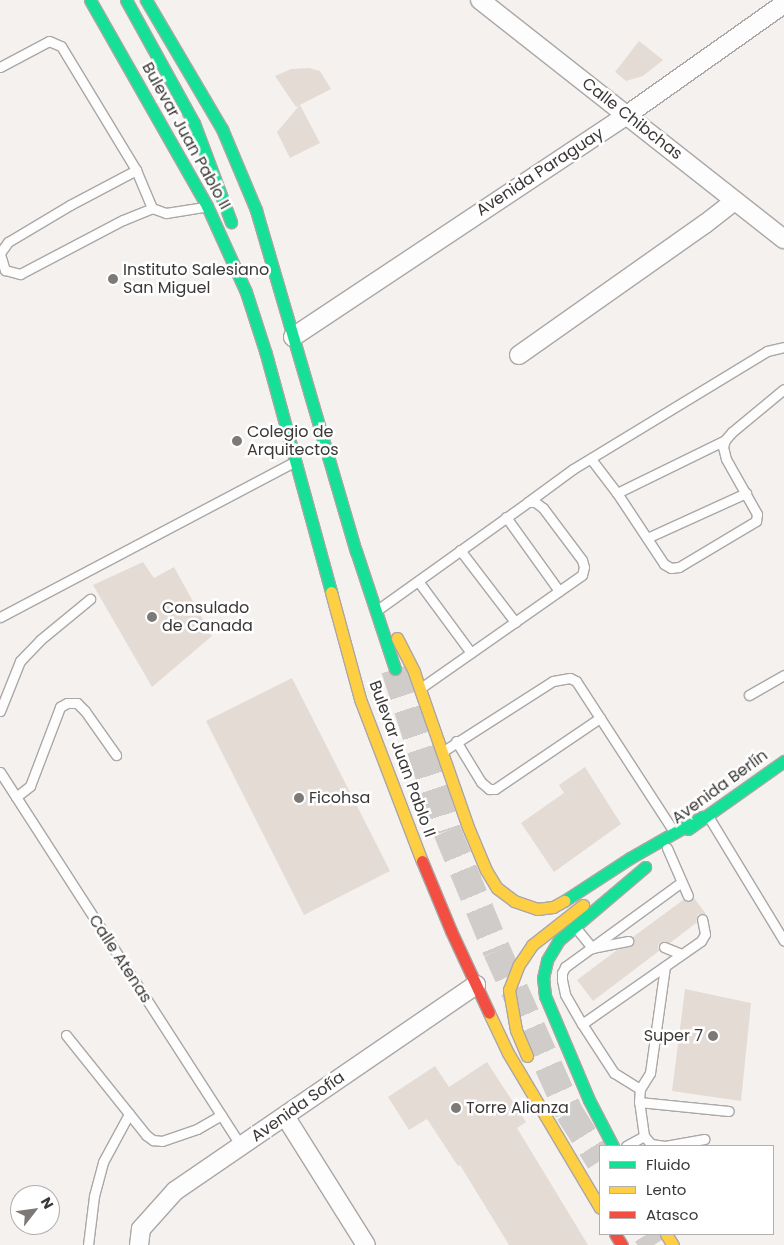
<!DOCTYPE html>
<html>
<head>
<meta charset="utf-8">
<style>
  body { margin:0 }
  #map { position:relative; width:784px; height:1245px; overflow:hidden; background:#f4f1ef; font-family:Poppins,sans-serif }
  div>[style] { position:absolute }
  [style*='--x'] { left:calc(var(--x)*1px); top:calc(var(--y)*1px); width:calc(var(--w)*1px); rotate:calc(var(--a)*1deg) }
  .building>* { inset:0; background:#e5dbd5 }
  .primary-tunnel>* { height:28px; margin-top:-14px; transform-origin:0; background:repeating-linear-gradient(90deg,#cfccca 0 28px,transparent 0 42px) }
  .roads { filter:drop-shadow(1px 0 #aaa7a6) drop-shadow(-1px 0 #aaa7a6) drop-shadow(0 1px #aaa7a6) drop-shadow(0 -1px #aaa7a6) }
  .lane>* { height:9px; margin:-4.5px; padding:0 4.5px; transform-origin:4.5px; border-radius:4.5px; background:#fdfdfd }
  .street>* { height:18px; margin:-9px; padding:0 9px; transform-origin:9px; border-radius:9px; background:#fdfdfd }
  .fast>* { height:11px; margin:-5.5px; padding:0 5.5px; transform-origin:5.5px; border-radius:5.5px; background:#16e098 }
  .slow>* { height:11px; margin:-5.5px; padding:0 5.5px; transform-origin:5.5px; border-radius:5.5px; background:#ffcf43 }
  .jam>* { height:11px; margin:-5.5px; padding:0 5.5px; transform-origin:5.5px; border-radius:5.5px; background:#f24e42 }
  .dots>* { width:14px; height:14px; translate:-50% -50%; box-sizing:border-box; border:2px solid #fff; border-radius:50% }
  span { translate:-50% -50%; white-space:nowrap; text-align:center; line-height:1.15; -webkit-text-stroke:5px #fff; paint-order:stroke }
  .street-label { font-size:16px; color:#3b3837 }
  .poi-label { font-size:16px; color:#3b3837 }
  .left { translate:0 -50%; text-align:left }
  .right { translate:-100% -50%; text-align:right }
  .legend { position:absolute; left:599px; top:1145px; width:175px; height:90px; box-sizing:border-box; background:#fff; border:1px solid #b1afaf; margin:0; padding:6px 9px; list-style:none; font-size:15px; color:#3b3837 }
  .legend li { display:flex; align-items:center; gap:10px; height:25px }
  .legend b { width:25px; border:1px solid #b1afaf }
  .north { position:absolute; left:10px; top:1185px; width:50px; height:50px; box-sizing:border-box; background:#fff; border:1px solid #b1afaf; border-radius:50%; rotate:60deg; font-size:14px; font-weight:700; line-height:20px; text-align:center; color:#3b3837 }
  .north::after { content:''; display:block; margin:auto; width:18px; height:22px; background:#7c7977; clip-path:polygon(50% 0,100% 100%,50% 72%,0 100%) }
</style>
</head>
<body>
<div id="map">
  <div class="building">
    <div style="clip-path:polygon(639px 41px,663px 60px,643px 76px,626px 81px,615px 72px)"></div>
    <div style="clip-path:polygon(309px 68px,320px 71px,331px 89px,300px 105px,320px 143px,290px 158px,277px 132px,299px 106px,296px 107px,275px 76px,291px 69px)"></div>
    <div style="clip-path:polygon(143px 562px,154px 578px,174px 567px,212px 636px,152px 687px,93px 585px)"></div>
    <div style="clip-path:polygon(292px 678px,390px 871px,304px 915px,206px 721px)"></div>
    <div style="clip-path:polygon(585px 767px,621px 824px,554px 872px,521px 823px,564px 793px,559px 785px)"></div>
    <div style="clip-path:polygon(694px 898px,706px 914px,698px 914px,696px 923px,670px 943px,661px 942px,658px 945px,659px 951px,593px 1001px,577px 980px,617px 950px,632px 946px,634px 943px,633px 937px,683px 900px,688px 902px)"></div>
    <div style="clip-path:polygon(685px 989px,751px 1003px,741px 1101px,672px 1091px)"></div>
    <div style="clip-path:polygon(487px 1062px,526px 1122px,517px 1128px,588px 1245px,509px 1245px,460px 1165px,458px 1166px,427px 1119px,409px 1130px,388px 1097px,435px 1066px,449px 1087px)"></div>
  </div>
  <div class="primary-tunnel">
    <div style="--x:395;--y:669;--w:170;--a:72.2"></div>
    <div style="--x:447;--y:831;--w:130;--a:67.4"></div>
    <div style="--x:497;--y:951;--w:176;--a:65.9"></div>
    <div style="--x:569;--y:1112;--w:58;--a:57.7"></div>
    <div style="--x:647;--y:1234;--w:13;--a:58"></div>
  </div>
  <div class="roads">
    <div class="lane">
      <div style="--x:0;--y:67;--w:55;--a:-28"></div>
      <div style="--x:49;--y:41;--w:13;--a:23"></div>
      <div style="--x:61;--y:46;--w:145;--a:58.8"></div>
      <div style="--x:136;--y:170;--w:41;--a:67.2"></div>
      <div style="--x:0;--y:253;--w:14;--a:-54"></div>
      <div style="--x:8;--y:242;--w:72;--a:-30.8"></div>
      <div style="--x:70;--y:205;--w:75;--a:-27.9"></div>
      <div style="--x:0;--y:254;--w:17;--a:73"></div>
      <div style="--x:5;--y:270;--w:16;--a:15"></div>
      <div style="--x:20;--y:274;--w:116;--a:-27.7"></div>
      <div style="--x:123;--y:220;--w:31;--a:-22"></div>
      <div style="--x:152;--y:208;--w:15;--a:20"></div>
      <div style="--x:166;--y:213;--w:39;--a:-9"></div>
      <div style="--x:591;--y:459;--w:43;--a:52.6"></div>
      <div style="--x:617;--y:493;--w:85;--a:56.5"></div>
      <div style="--x:664;--y:564;--w:8;--a:30"></div>
      <div style="--x:671;--y:568;--w:8;--a:-7"></div>
      <div style="--x:679;--y:567;--w:90;--a:-30.9"></div>
      <div style="--x:756;--y:521;--w:7;--a:-82"></div>
      <div style="--x:757;--y:514;--w:63;--a:-119.4"></div>
      <div style="--x:726;--y:459;--w:12;--a:-104"></div>
      <div style="--x:723;--y:447;--w:7;--a:-74"></div>
      <div style="--x:725;--y:440;--w:11;--a:-49"></div>
      <div style="--x:732;--y:432;--w:67;--a:-39.6"></div>
      <div style="--x:617;--y:493;--w:120;--a:-26.1"></div>
      <div style="--x:528;--y:502;--w:56;--a:-36.3"></div>
      <div style="--x:573;--y:469;--w:227;--a:-31.3"></div>
      <div style="--x:767;--y:351;--w:17;--a:-13"></div>
      <div style="--x:506;--y:517;--w:91;--a:54.4"></div>
      <div style="--x:647;--y:538;--w:109;--a:-24.4"></div>
      <div style="--x:460;--y:550;--w:91;--a:52.6"></div>
      <div style="--x:418;--y:581;--w:89;--a:53.6"></div>
      <div style="--x:380;--y:608;--w:182;--a:-35.6"></div>
      <div style="--x:528;--y:502;--w:7;--a:0"></div>
      <div style="--x:535;--y:502;--w:10;--a:37"></div>
      <div style="--x:543;--y:508;--w:65;--a:53.1"></div>
      <div style="--x:582;--y:560;--w:7;--a:74"></div>
      <div style="--x:584;--y:567;--w:8;--a:104"></div>
      <div style="--x:582;--y:575;--w:195;--a:145"></div>
      <div style="--x:0;--y:617;--w:332;--a:-27.8"></div>
      <div style="--x:749;--y:695;--w:40;--a:-29.7"></div>
      <div style="--x:0;--y:711;--w:54;--a:-68.2"></div>
      <div style="--x:20;--y:661;--w:29;--a:-46"></div>
      <div style="--x:40;--y:640;--w:65;--a:-39.4"></div>
      <div style="--x:456;--y:741;--w:48;--a:58.6"></div>
      <div style="--x:481;--y:782;--w:11;--a:41"></div>
      <div style="--x:489;--y:789;--w:6;--a:0"></div>
      <div style="--x:495;--y:789;--w:127;--a:-34.1"></div>
      <div style="--x:445;--y:750;--w:128;--a:-32.6"></div>
      <div style="--x:553;--y:681;--w:17;--a:-10"></div>
      <div style="--x:570;--y:678;--w:7;--a:27"></div>
      <div style="--x:576;--y:681;--w:176;--a:57"></div>
      <div style="--x:0;--y:772;--w:445;--a:57.2"></div>
      <div style="--x:16;--y:797;--w:18;--a:-38"></div>
      <div style="--x:30;--y:786;--w:85;--a:-69.2"></div>
      <div style="--x:60;--y:707;--w:8;--a:-30"></div>
      <div style="--x:67;--y:703;--w:10;--a:0"></div>
      <div style="--x:77;--y:703;--w:11;--a:45"></div>
      <div style="--x:85;--y:711;--w:54;--a:54.8"></div>
      <div style="--x:708;--y:816;--w:146;--a:58.7"></div>
      <div style="--x:667;--y:848;--w:52;--a:66.4"></div>
      <div style="--x:576;--y:928;--w:26;--a:51"></div>
      <div style="--x:592;--y:948;--w:37;--a:-11"></div>
      <div style="--x:664;--y:947;--w:18;--a:22"></div>
      <div style="--x:582;--y:1024;--w:145;--a:-34.9"></div>
      <div style="--x:701;--y:941;--w:8;--a:-60"></div>
      <div style="--x:705;--y:934;--w:15;--a:-101"></div>
      <div style="--x:66;--y:1035;--w:128;--a:51.3"></div>
      <div style="--x:146;--y:1135;--w:9;--a:36"></div>
      <div style="--x:153;--y:1140;--w:9;--a:6"></div>
      <div style="--x:162;--y:1141;--w:37;--a:-19"></div>
      <div style="--x:197;--y:1129;--w:28;--a:-30"></div>
      <div style="--x:640;--y:1089;--w:31;--a:-148"></div>
      <div style="--x:614;--y:1073;--w:59;--a:-123.1"></div>
      <div style="--x:582;--y:1024;--w:34;--a:-120"></div>
      <div style="--x:565;--y:994;--w:14;--a:-102"></div>
      <div style="--x:562;--y:980;--w:7;--a:-90"></div>
      <div style="--x:562;--y:973;--w:7;--a:-63"></div>
      <div style="--x:565;--y:967;--w:142;--a:-36.1"></div>
      <div style="--x:639;--y:1102;--w:90;--a:5.7"></div>
      <div style="--x:644;--y:1136;--w:11;--a:49"></div>
      <div style="--x:651;--y:1144;--w:14;--a:8"></div>
      <div style="--x:665;--y:1146;--w:40;--a:-10"></div>
      <div style="--x:626;--y:1146;--w:21;--a:-29"></div>
      <div style="--x:644;--y:1136;--w:34;--a:-98"></div>
      <div style="--x:639;--y:1102;--w:13;--a:-86"></div>
      <div style="--x:640;--y:1089;--w:19;--a:-58"></div>
      <div style="--x:650;--y:1073;--w:108;--a:-82"></div>
      <div style="--x:88;--y:1245;--w:49;--a:-83"></div>
      <div style="--x:94;--y:1196;--w:35;--a:-75"></div>
      <div style="--x:103;--y:1162;--w:55;--a:-61.6"></div>
    </div>
    <div class="street">
      <div style="--x:480;--y:0;--w:387;--a:38.2"></div>
      <div style="--x:293;--y:337;--w:401;--a:-33.6"></div>
      <div style="--x:627;--y:115;--w:192;--a:-35.3"></div>
      <div style="--x:519;--y:355;--w:228;--a:-35.2"></div>
      <div style="--x:705;--y:224;--w:37;--a:-38"></div>
      <div style="--x:285;--y:1116;--w:152;--a:57.9"></div>
      <div style="--x:139;--y:1245;--w:16;--a:-83"></div>
      <div style="--x:141;--y:1229;--w:51;--a:-48.2"></div>
      <div style="--x:175;--y:1191;--w:365;--a:-34.4"></div>
    </div>
    <div class="fast">
      <div style="--x:90;--y:0;--w:237;--a:60.4"></div>
      <div style="--x:207;--y:206;--w:94;--a:65.6"></div>
      <div style="--x:246;--y:292;--w:65;--a:72.1"></div>
      <div style="--x:266;--y:354;--w:247;--a:74.7"></div>
      <div style="--x:126;--y:0;--w:141;--a:61.1"></div>
      <div style="--x:194;--y:123;--w:106;--a:69.5"></div>
      <div style="--x:146;--y:0;--w:150;--a:59.5"></div>
      <div style="--x:222;--y:129;--w:88;--a:67.2"></div>
      <div style="--x:256;--y:210;--w:355;--a:73.7"></div>
      <div style="--x:356;--y:551;--w:124;--a:71.7"></div>
      <div style="--x:688;--y:829;--w:118;--a:-35.3"></div>
      <div style="--x:564;--y:901;--w:79;--a:-33.1"></div>
      <div style="--x:630;--y:858;--w:83;--a:-29.7"></div>
      <div style="--x:613;--y:1146;--w:52;--a:-117.6"></div>
      <div style="--x:589;--y:1100;--w:113;--a:-112.9"></div>
      <div style="--x:545;--y:996;--w:18;--a:-96"></div>
      <div style="--x:543;--y:978;--w:18;--a:-77"></div>
      <div style="--x:547;--y:960;--w:23;--a:-59"></div>
      <div style="--x:559;--y:940;--w:113;--a:-40.3"></div>
    </div>
    <div class="slow">
      <div style="--x:331;--y:592;--w:111;--a:74.8"></div>
      <div style="--x:360;--y:699;--w:173;--a:69.1"></div>
      <div style="--x:397;--y:638;--w:38;--a:63"></div>
      <div style="--x:414;--y:672;--w:164;--a:70.8"></div>
      <div style="--x:468;--y:827;--w:47;--a:67.3"></div>
      <div style="--x:486;--y:870;--w:21;--a:59"></div>
      <div style="--x:497;--y:888;--w:21;--a:37"></div>
      <div style="--x:514;--y:901;--w:24;--a:19"></div>
      <div style="--x:537;--y:909;--w:16;--a:-7"></div>
      <div style="--x:553;--y:907;--w:13;--a:-29"></div>
      <div style="--x:489;--y:1013;--w:44;--a:64.6"></div>
      <div style="--x:508;--y:1053;--w:180;--a:59.3"></div>
      <div style="--x:527;--y:1056;--w:28;--a:-113"></div>
      <div style="--x:516;--y:1030;--w:41;--a:-99.9"></div>
      <div style="--x:509;--y:990;--w:26;--a:-69"></div>
      <div style="--x:518;--y:966;--w:25;--a:-56"></div>
      <div style="--x:532;--y:945;--w:65;--a:-38.1"></div>
      <div style="--x:666;--y:1234;--w:13;--a:58"></div>
    </div>
    <div class="jam">
      <div style="--x:422;--y:861;--w:76;--a:67.5"></div>
      <div style="--x:451;--y:931;--w:90;--a:65.1"></div>
      <div style="--x:615;--y:1234;--w:13;--a:58"></div>
    </div>
  </div>
  <div class="dots">
    <div style="left:113px;top:279px;background:#7c7977"></div>
    <div style="left:237px;top:441px;background:#7c7977"></div>
    <div style="left:152px;top:617px;background:#7c7977"></div>
    <div style="left:299px;top:798px;background:#7c7977"></div>
    <div style="left:713px;top:1036px;background:#7c7977"></div>
    <div style="left:456px;top:1108px;background:#7c7977"></div>
  </div>
  <div class="street-label">
    <span style="left:632px;top:119px;rotate:38deg">Calle Chibchas</span>
    <span style="left:186px;top:136px;rotate:61deg">Bulevar Juan Pablo II</span>
    <span style="left:540px;top:172px;rotate:-33deg">Avenida Paraguay</span>
    <span style="left:402px;top:759px;rotate:70deg">Bulevar Juan Pablo II</span>
    <span style="left:720px;top:787px;rotate:-36deg">Avenida Berlín</span>
    <span style="left:120px;top:959px;rotate:57deg">Calle Atenas</span>
    <span style="left:298px;top:1107px;rotate:-35deg">Avenida Sofía</span>
  </div>
  <div class="poi-label">
    <span class="left" style="left:123px;top:279px">Instituto Salesiano<br>San Miguel</span>
    <span class="left" style="left:247px;top:441px">Colegio de<br>Arquitectos</span>
    <span class="left" style="left:162px;top:617px">Consulado<br>de Canada</span>
    <span class="left" style="left:309px;top:798px">Ficohsa</span>
    <span class="right" style="left:703px;top:1036px">Super 7</span>
    <span class="left" style="left:466px;top:1108px">Torre Alianza</span>
  </div>
  <ul class="legend">
  <li><b style="height:6px;background:#16e098"></b>Fluido</li>
  <li><b style="height:6px;background:#ffcf43"></b>Lento</li>
  <li><b style="height:6px;background:#f24e42"></b>Atasco</li>
  </ul>
  <div class="north">N</div>
</div>
</body>
</html>
